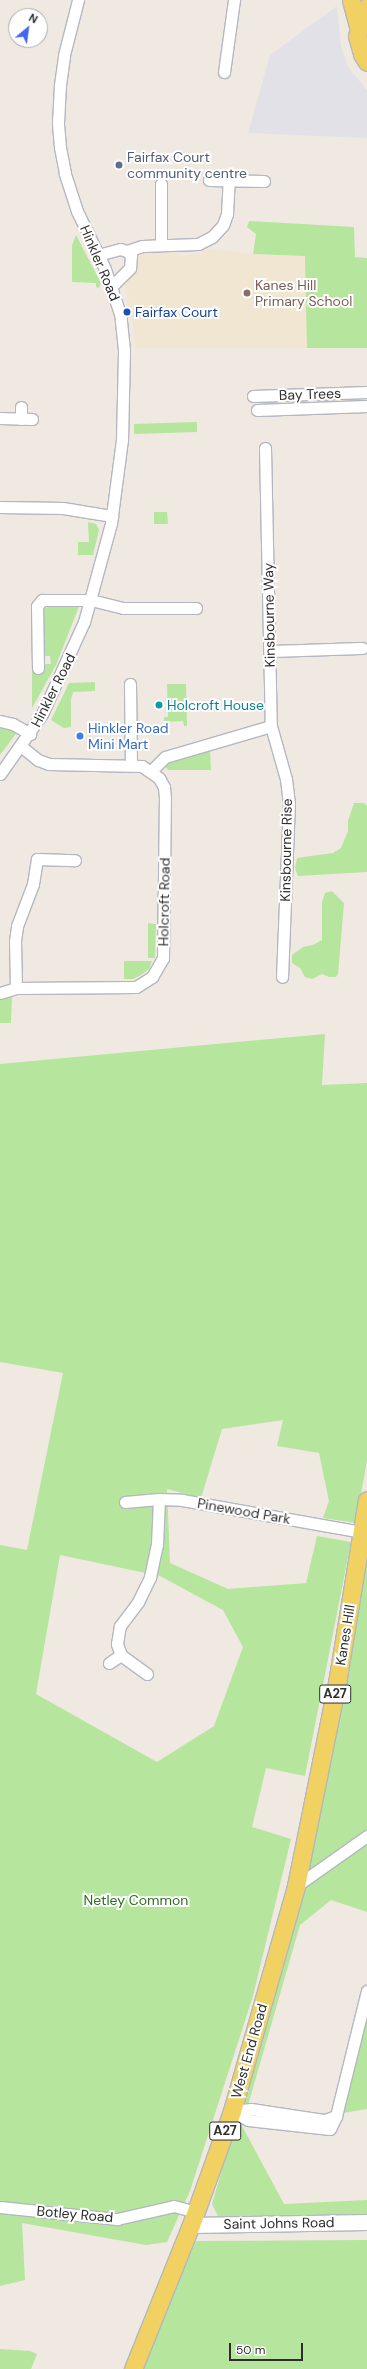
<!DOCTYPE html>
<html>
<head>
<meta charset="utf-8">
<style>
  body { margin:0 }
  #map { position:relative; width:367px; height:2369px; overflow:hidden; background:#efe9e1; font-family:"DM Sans",sans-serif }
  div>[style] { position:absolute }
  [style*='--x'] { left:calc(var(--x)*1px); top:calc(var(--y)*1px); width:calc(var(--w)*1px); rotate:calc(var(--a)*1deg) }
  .industrial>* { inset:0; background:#e3e1e8 }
  .education>* { inset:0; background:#f0e6d1 }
  .green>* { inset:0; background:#b6e59e }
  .roads { filter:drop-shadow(1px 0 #b4b7c1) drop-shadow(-1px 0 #b4b7c1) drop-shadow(0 1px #b4b7c1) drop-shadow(0 -1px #b4b7c1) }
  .street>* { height:11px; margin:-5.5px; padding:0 5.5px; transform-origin:5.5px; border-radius:5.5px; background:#fff }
  .secondary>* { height:15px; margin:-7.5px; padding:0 7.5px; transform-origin:7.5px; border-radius:7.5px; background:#fff }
  .primary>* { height:17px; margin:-8.5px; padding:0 8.5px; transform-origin:8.5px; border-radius:8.5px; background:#f2d163 }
  .dots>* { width:11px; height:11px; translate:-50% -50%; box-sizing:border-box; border:2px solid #fff; border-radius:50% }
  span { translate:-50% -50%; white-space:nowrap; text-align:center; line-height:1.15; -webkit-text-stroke:4px #fff; paint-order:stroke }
  .shield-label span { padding:1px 3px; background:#fff; border:1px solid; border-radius:3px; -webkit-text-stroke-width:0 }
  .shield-label { font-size:13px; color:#2e2e2e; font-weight:700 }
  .service-label { font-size:14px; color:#4e5e75 }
  .left { translate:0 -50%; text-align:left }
  .street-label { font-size:14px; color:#2e2e2e }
  .education-label { font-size:14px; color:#785e54 }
  .transit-label { font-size:14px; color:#164399 }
  .culture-label { font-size:14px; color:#0d838f }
  .shop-label { font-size:14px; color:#366cbe }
  .park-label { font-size:14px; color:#2c6e1b }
  .north { position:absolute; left:8px; top:8px; width:40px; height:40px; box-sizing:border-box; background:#fff; border:1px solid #ababab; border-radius:50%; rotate:29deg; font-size:11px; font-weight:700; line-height:16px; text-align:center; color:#2e2e2e }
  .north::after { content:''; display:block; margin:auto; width:14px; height:18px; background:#4264fb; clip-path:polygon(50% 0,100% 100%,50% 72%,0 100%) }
  .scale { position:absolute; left:229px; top:2343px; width:74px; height:18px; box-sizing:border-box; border:2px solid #2e2e2e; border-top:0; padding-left:5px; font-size:12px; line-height:14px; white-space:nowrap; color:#2e2e2e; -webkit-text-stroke:3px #fff; paint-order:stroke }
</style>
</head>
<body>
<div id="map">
  <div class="industrial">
    <div style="clip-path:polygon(337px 6px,341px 46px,348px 67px,367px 90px,367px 138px,248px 133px,270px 55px)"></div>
  </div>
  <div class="education">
    <div style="clip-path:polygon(203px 249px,266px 255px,367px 258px,367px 348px,135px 348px,134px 328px,125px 285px,134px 274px,140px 255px,145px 252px,173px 252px,180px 256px,203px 253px)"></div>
  </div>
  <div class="green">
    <div style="clip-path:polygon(249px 221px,354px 227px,355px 257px,367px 258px,367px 348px,307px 348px,305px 256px,253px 254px,256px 234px,247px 227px)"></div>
    <div style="clip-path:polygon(76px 235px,101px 283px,99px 288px,96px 287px,96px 283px,72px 282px,72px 245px)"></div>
    <div style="clip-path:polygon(197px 422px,197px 432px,134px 434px,134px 424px)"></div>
    <div style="clip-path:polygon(154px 512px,167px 512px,168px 524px,154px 524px)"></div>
    <div style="clip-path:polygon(88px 522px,96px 524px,99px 530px,93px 555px,78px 555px,78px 542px,89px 542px)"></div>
    <div style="clip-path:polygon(54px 604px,80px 604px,56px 665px,32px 708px,32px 669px,41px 669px,41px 664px,51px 664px,50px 656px,41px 656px,42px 610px)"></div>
    <div style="clip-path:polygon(95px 682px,95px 691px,73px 692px,71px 700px,71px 727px,64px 728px,51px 720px,69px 683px)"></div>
    <div style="clip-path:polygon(167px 684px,186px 684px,187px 726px,184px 726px,183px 721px,164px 722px,164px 717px,168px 717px)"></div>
    <div style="clip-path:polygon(0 724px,18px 731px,0 755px)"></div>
    <div style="clip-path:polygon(210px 749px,211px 770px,168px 770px,164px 765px)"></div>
    <div style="clip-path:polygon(354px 803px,364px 803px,367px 806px,367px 872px,298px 876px,295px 868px,297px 858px,333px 853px,341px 848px,348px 831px,348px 821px)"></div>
    <div style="clip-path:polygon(332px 891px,344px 903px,338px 974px,336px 977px,329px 977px,322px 974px,312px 979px,305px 977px,300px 968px,292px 963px,292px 955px,303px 947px,313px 945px,322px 940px,322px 902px,325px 893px)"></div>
    <div style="clip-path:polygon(148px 923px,156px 924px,155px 958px,148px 958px)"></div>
    <div style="clip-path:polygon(124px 961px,152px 961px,149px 969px,141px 975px,133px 979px,124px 979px)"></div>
    <div style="clip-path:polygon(12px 994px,11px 1023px,0 1023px,0 999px)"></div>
    <div style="clip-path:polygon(evenodd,325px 1034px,322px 1085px,367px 1083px,367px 1460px,356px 1523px,323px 1518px,329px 1501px,319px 1453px,277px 1446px,283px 1420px,222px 1429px,201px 1498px,167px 1489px,170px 1563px,228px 1589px,306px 1583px,317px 1536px,351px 1542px,305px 1776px,266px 1768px,252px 1827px,291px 1839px,253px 1996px,190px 2191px,167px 2242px,146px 2245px,22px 2223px,25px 2280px,0 2286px,0 1545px,27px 1550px,63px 1373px,0 1362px,0 1064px,325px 1034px,60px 1555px,160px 1576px,223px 1610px,243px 1647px,214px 1726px,157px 1762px,36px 1694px,60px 1555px)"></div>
    <div style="clip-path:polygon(367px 1550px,367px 1912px,331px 1900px,300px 1925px,242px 2126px,284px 2204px,367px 2200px,367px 2216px,219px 2218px,212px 2204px,236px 2121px)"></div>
    <div style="clip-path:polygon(367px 2011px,367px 2109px,343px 2113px)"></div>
    <div style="clip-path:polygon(367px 2240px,367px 2369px,140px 2369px,196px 2241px)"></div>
    <div style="clip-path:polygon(0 2349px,30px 2351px,37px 2354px,31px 2369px,0 2369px)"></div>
  </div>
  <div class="roads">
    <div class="street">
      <div style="--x:224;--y:72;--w:73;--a:-82.1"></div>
      <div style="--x:209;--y:180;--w:55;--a:1"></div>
      <div style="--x:161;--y:184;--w:61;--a:90"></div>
      <div style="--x:127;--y:251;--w:16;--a:-18"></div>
      <div style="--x:142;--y:246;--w:56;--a:-2"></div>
      <div style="--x:198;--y:244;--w:16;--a:-27"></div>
      <div style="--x:212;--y:237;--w:16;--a:-47"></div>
      <div style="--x:223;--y:225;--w:12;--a:-70"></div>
      <div style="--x:227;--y:214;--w:33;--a:-87"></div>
      <div style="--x:98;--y:255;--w:23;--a:-15"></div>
      <div style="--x:120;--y:249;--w:7;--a:16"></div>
      <div style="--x:127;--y:251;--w:6;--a:45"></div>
      <div style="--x:131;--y:255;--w:13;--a:94"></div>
      <div style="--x:130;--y:268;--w:25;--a:135"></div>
      <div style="--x:253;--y:396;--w:114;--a:-2"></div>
      <div style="--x:257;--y:410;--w:110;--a:-2.1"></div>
      <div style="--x:0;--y:418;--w:32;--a:2"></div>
      <div style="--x:21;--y:419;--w:12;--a:-90"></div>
      <div style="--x:265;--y:448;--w:278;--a:88.8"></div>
      <div style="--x:271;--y:726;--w:55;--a:74.2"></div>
      <div style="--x:286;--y:779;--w:24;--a:83"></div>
      <div style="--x:289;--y:803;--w:174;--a:92.3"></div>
      <div style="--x:0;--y:507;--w:63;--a:0.9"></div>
      <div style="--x:63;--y:508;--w:50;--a:9.3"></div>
      <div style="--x:270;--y:651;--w:92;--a:-1.9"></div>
      <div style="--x:38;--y:668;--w:62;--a:-90.9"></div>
      <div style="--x:37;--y:606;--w:8;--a:-50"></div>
      <div style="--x:42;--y:600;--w:49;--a:0"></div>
      <div style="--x:91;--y:600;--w:33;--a:14"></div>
      <div style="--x:123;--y:608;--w:73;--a:0"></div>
      <div style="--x:130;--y:684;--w:81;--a:89.3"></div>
      <div style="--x:0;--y:721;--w:13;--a:13"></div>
      <div style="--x:13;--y:724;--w:20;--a:30"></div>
      <div style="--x:151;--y:771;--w:20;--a:-45"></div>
      <div style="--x:165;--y:757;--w:110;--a:-16.3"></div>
      <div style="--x:0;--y:774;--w:73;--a:-55"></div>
      <div style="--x:42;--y:714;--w:101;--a:-65.5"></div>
      <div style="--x:84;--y:622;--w:103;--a:-74.7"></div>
      <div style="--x:111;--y:523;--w:84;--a:-82.5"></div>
      <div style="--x:122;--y:440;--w:90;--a:-88.7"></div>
      <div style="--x:124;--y:350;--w:36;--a:-96"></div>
      <div style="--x:120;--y:314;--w:47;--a:-108.4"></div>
      <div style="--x:105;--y:269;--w:64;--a:-115.8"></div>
      <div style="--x:77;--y:211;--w:40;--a:-108"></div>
      <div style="--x:65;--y:173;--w:26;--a:-101"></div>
      <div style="--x:60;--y:147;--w:24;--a:-95"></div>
      <div style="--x:58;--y:123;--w:38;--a:-87"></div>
      <div style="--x:60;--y:85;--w:30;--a:-82"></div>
      <div style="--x:64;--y:55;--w:57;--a:-75.7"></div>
      <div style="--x:16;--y:988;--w:47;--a:-91.2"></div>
      <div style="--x:15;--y:941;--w:15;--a:-82"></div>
      <div style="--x:17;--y:926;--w:45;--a:-69.1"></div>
      <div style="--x:33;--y:884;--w:25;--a:-81"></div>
      <div style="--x:37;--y:859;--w:38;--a:2"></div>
      <div style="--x:0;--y:993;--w:17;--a:-17"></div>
      <div style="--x:16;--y:988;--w:120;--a:-0.5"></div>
      <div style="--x:136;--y:987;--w:19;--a:-32"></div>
      <div style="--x:152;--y:977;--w:22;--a:-60"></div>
      <div style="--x:163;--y:958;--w:160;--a:-89.3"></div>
      <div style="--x:165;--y:798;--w:11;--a:-95"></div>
      <div style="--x:164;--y:787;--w:10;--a:-119"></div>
      <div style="--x:159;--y:778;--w:21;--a:-145"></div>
      <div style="--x:142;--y:766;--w:93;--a:-178.8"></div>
      <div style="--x:49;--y:764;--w:12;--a:-160"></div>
      <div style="--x:38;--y:760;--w:22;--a:-141"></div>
      <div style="--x:125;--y:1502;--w:34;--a:-5"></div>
      <div style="--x:159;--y:1499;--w:23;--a:2"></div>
      <div style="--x:182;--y:1500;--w:182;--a:10.1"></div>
      <div style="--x:109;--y:1663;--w:14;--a:-34"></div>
      <div style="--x:147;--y:1674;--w:32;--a:-144"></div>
      <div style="--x:121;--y:1655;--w:12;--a:-110"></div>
      <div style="--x:117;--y:1644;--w:18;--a:-81"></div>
      <div style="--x:120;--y:1626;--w:30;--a:-53"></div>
      <div style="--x:138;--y:1602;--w:28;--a:-64"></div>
      <div style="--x:150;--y:1577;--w:33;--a:-78"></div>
      <div style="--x:157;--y:1545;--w:46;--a:-87.5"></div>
      <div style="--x:296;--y:1886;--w:87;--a:-35.2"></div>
      <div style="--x:232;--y:2111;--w:18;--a:29"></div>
      <div style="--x:248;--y:2120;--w:82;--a:6.3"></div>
      <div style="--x:330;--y:2129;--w:14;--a:-65"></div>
      <div style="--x:336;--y:2116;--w:129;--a:-76.1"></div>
      <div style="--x:232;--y:2111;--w:19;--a:-6"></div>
      <div style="--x:251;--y:2109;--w:75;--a:8.5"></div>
      <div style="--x:325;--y:2120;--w:12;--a:-20"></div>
      <div style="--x:0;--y:2207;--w:118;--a:5.9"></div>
      <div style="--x:117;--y:2219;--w:58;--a:-12.8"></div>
      <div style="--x:174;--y:2206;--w:23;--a:15"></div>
    </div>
    <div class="secondary">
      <div style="--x:191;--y:2225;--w:176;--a:-1"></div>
    </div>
    <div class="primary">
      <div style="--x:351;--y:0;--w:27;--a:75"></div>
      <div style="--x:367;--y:7;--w:9;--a:122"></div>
      <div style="--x:362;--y:15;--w:22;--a:103"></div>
      <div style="--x:357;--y:36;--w:19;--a:74"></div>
      <div style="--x:362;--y:54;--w:9;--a:58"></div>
      <div style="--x:133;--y:2369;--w:155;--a:-68.1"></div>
      <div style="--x:191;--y:2225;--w:121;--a:-70.2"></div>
      <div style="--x:232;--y:2111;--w:234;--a:-74.1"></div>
      <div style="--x:296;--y:1886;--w:213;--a:-78.6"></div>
      <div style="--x:338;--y:1677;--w:179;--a:-80.7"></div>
    </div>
  </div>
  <div class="dots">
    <div style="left:119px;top:165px;background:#5c6f8a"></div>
    <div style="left:247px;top:293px;background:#8d6e63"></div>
    <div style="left:127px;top:312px;background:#1a4fb4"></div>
    <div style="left:159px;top:705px;background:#0f9aa8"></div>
    <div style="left:80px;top:736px;background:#3f7fe0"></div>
  </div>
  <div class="shield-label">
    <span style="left:335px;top:1694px">A27</span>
    <span style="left:225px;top:2131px">A27</span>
  </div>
  <div class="service-label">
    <span class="left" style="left:127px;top:165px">Fairfax Court<br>community centre</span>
  </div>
  <div class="street-label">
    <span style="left:100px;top:263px;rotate:67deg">Hinkler Road</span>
    <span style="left:310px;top:394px;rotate:-2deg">Bay Trees</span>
    <span style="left:269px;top:615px;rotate:-91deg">Kinsbourne Way</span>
    <span style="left:53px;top:690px;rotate:-63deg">Hinkler Road</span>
    <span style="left:286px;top:850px;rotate:-89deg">Kinsbourne Rise</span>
    <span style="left:164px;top:902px;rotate:-89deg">Holcroft Road</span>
    <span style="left:244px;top:1511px;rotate:10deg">Pinewood Park</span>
    <span style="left:345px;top:1635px;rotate:-81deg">Kanes Hill</span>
    <span style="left:249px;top:2051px;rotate:-74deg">West End Road</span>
    <span style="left:75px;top:2214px;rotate:5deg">Botley Road</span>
    <span style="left:279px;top:2223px;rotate:-1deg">Saint Johns Road</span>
  </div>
  <div class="education-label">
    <span class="left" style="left:255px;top:293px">Kanes Hill<br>Primary School</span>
  </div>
  <div class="transit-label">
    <span class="left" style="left:135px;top:312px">Fairfax Court</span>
  </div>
  <div class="culture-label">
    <span class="left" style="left:167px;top:705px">Holcroft House</span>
  </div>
  <div class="shop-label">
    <span class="left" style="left:88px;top:736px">Hinkler Road<br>Mini Mart</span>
  </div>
  <div class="park-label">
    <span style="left:136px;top:1900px">Netley Common</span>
  </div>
  <div class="north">N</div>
  <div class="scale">50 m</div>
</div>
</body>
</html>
